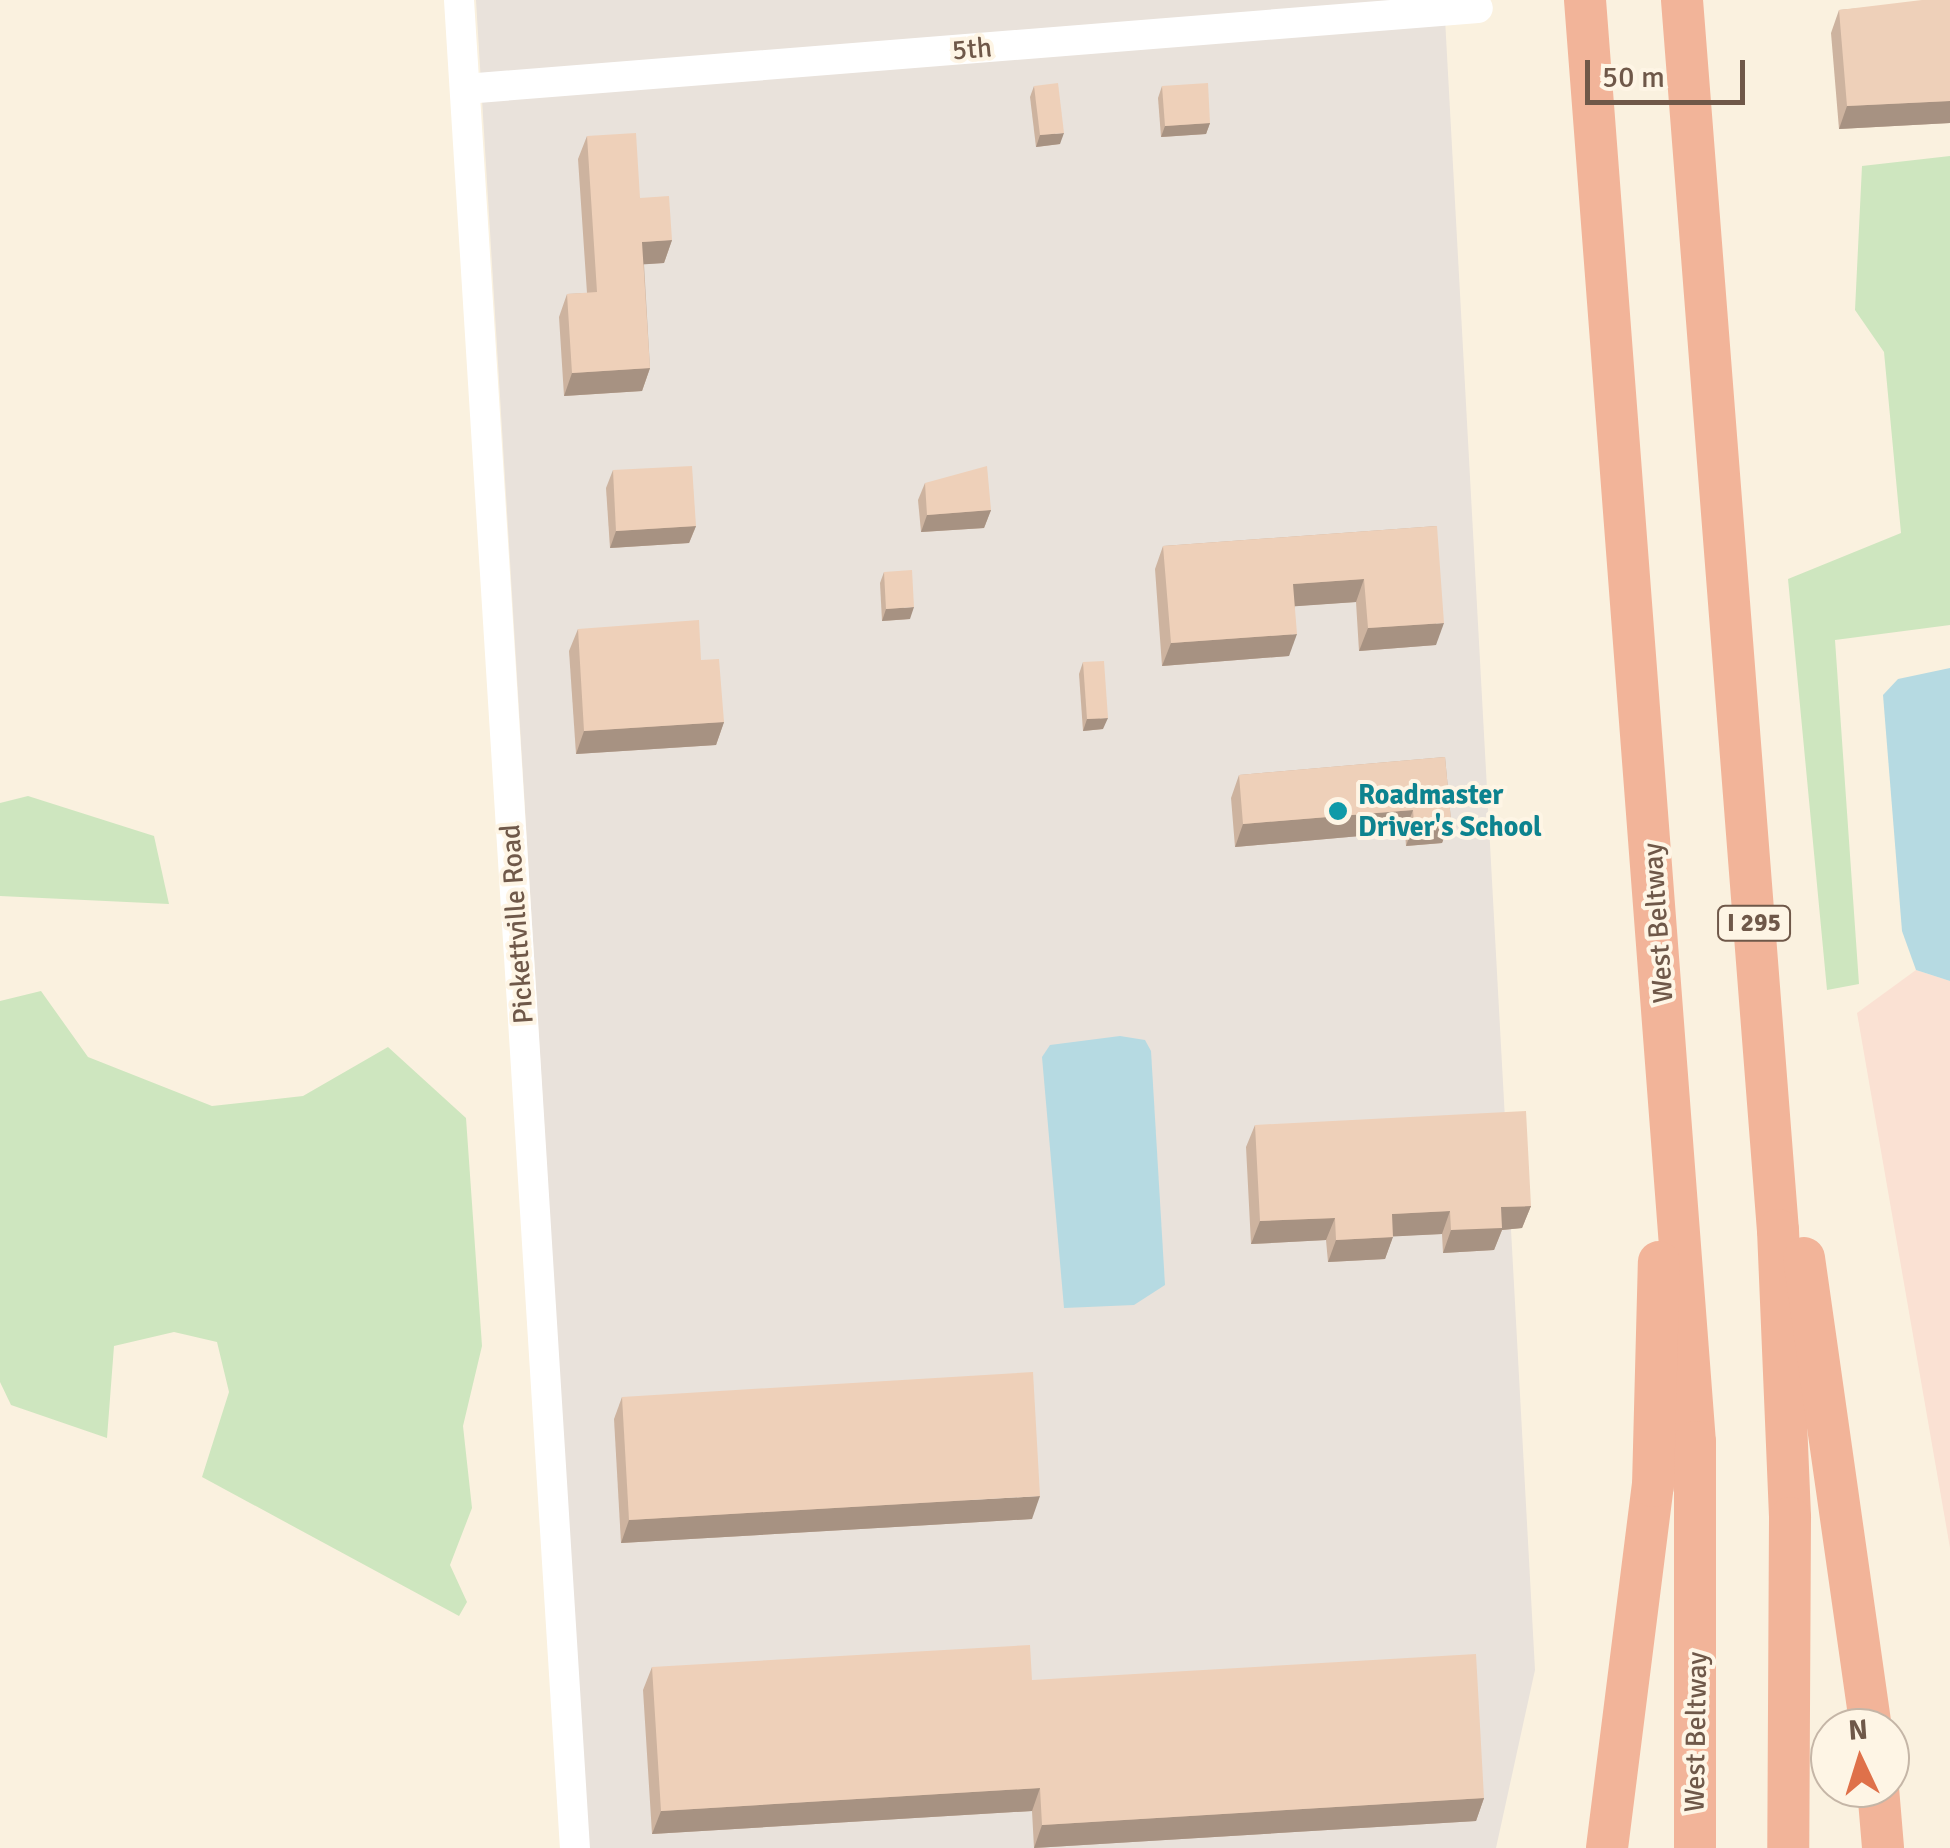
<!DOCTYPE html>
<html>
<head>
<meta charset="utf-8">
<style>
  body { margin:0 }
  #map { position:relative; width:1950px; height:1848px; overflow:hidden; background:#faf1df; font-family:Signika,sans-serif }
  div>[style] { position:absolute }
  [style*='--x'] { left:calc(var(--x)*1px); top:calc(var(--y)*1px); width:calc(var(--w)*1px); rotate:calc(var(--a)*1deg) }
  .commercial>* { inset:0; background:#fae1d3 }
  .industrial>* { inset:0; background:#e9e2db }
  .green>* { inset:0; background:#cee6bf }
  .water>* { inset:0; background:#b6dae2 }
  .minor>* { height:30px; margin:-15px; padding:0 15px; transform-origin:15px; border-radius:15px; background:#fff }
  .highway>* { height:42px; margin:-21px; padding:0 21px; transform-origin:21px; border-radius:21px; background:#f2b499 }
  .wall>* { inset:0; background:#cdb39f }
  .shaded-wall>* { inset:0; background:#a79282 }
  .building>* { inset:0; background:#eed0b9 }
  .dots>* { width:28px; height:28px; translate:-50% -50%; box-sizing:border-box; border:5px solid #fef5e5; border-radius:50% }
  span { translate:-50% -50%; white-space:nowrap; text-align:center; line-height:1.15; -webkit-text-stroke:8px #fef5e5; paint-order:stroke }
  .shield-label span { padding:2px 8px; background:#fef5e5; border:2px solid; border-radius:8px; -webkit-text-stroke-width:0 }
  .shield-label { font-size:25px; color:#6f5849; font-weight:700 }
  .street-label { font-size:28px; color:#6f5849 }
  .culture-label { font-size:28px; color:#0d838f; font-weight:700 }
  .left { translate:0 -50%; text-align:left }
  .north { position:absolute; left:1810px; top:1708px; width:100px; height:100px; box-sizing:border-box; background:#fef5e5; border:2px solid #c5b6a7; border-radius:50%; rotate:356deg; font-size:28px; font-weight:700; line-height:40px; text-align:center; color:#6f5849 }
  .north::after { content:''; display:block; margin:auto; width:35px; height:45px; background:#df714a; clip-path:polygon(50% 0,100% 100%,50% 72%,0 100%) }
  .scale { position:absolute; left:1585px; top:60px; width:160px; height:45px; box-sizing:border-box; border:5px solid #6f5849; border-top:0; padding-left:12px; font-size:30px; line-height:35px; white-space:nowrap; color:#6f5849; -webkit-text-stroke:8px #fef5e5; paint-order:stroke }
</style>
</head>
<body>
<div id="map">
  <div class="commercial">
    <div style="clip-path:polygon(1916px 970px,1950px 981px,1950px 1548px,1857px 1013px)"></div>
  </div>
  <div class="industrial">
    <div style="clip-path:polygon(476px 0,1444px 0,1535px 1670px,1496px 1848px,588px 1848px)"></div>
  </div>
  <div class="green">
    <div style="clip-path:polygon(1950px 156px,1950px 625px,1835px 640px,1859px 984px,1827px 990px,1788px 579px,1901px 533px,1884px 352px,1855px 310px,1862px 166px)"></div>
    <div style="clip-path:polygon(28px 796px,154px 836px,169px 904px,0 896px,0 803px)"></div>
    <div style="clip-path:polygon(41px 991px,88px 1057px,212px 1106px,303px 1096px,388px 1047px,466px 1118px,482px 1346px,463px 1426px,472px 1508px,450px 1565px,467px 1602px,459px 1616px,202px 1477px,229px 1392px,217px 1342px,174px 1332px,114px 1346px,107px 1438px,11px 1405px,0 1382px,0 1001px)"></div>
  </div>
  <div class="water">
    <div style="clip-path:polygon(1950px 668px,1950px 981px,1916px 970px,1902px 931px,1883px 695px,1898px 679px)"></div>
    <div style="clip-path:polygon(1120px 1036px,1145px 1040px,1151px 1051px,1165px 1285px,1134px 1305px,1064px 1308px,1042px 1057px,1050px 1045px)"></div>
  </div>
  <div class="minor">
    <div style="--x:459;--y:0;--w:1852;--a:86.41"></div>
    <div style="--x:465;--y:89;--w:1016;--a:-4.57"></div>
  </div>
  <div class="highway">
    <div style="--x:1585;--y:0;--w:1446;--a:85.64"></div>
    <div style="--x:1695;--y:1442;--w:406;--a:90"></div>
    <div style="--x:1682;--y:0;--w:1234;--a:85.54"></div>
    <div style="--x:1778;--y:1230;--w:288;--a:87.6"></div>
    <div style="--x:1790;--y:1518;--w:330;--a:90.3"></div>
    <div style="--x:1804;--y:1258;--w:475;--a:81.9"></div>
    <div style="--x:1878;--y:1788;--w:60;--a:85.2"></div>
    <div style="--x:1607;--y:1848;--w:365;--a:-82.8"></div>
    <div style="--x:1653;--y:1486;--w:224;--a:-88.5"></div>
  </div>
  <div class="wall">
    <div style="clip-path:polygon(1950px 0,1950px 123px,1839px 129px,1831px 33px,1839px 10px)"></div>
    <div style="clip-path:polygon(1034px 86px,1060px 144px,1036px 147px,1030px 97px)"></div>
    <div style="clip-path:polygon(1162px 86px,1210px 123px,1206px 134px,1161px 137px,1158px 98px)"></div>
    <div style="clip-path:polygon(587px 136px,640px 198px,672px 240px,664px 263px,644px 264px,650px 368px,642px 391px,564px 396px,559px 317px,567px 294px,587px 293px,578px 159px)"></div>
    <div style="clip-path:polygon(613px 470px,696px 526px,689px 543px,610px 548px,606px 488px)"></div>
    <div style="clip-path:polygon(925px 483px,991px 510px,984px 528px,921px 532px,918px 500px)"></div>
    <div style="clip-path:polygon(1437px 526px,1436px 645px,1359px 651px,1356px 602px,1295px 606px,1289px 656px,1162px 666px,1155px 569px,1163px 546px)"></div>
    <div style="clip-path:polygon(884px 572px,910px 619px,882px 621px,880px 583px)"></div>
    <div style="clip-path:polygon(578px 629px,701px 660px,724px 722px,716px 745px,576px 754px,569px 651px)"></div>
    <div style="clip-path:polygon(1083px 662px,1103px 729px,1083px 731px,1079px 674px)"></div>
    <div style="clip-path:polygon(1445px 757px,1451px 820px,1442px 843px,1406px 846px,1405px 832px,1235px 847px,1231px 798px,1239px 775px)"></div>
    <div style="clip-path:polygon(1255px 1125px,1531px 1206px,1522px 1228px,1502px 1230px,1494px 1250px,1443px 1253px,1442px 1234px,1393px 1236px,1385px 1259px,1328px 1262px,1326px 1240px,1251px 1244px,1246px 1147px)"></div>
    <div style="clip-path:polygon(622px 1397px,1032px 1519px,621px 1543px,614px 1419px)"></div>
    <div style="clip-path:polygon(652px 1667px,1032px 1680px,1484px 1798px,1476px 1821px,1034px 1848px,1032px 1811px,652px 1834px,643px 1690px)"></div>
  </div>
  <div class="shaded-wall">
    <div style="clip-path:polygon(1950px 101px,1950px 123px,1839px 129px,1847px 106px)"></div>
    <div style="clip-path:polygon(1210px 123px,1206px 134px,1161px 137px,1165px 126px)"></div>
    <div style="clip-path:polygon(1064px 133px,1060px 144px,1036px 147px,1040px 135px)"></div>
    <div style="clip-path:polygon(672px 240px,664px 263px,634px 265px,642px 242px)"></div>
    <div style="clip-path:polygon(650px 368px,642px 391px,564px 396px,572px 373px)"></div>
    <div style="clip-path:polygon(991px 510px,984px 528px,921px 532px,927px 515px)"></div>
    <div style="clip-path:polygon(696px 526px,689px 543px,610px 548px,616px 531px)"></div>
    <div style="clip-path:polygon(1364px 579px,1356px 602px,1285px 607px,1293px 584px)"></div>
    <div style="clip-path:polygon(914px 607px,910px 619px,882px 621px,886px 609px)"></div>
    <div style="clip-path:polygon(1444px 623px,1436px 645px,1359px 651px,1368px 628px)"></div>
    <div style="clip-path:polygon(1297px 634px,1289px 656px,1162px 666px,1171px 643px)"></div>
    <div style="clip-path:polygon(1108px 718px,1103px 729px,1083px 731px,1087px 719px)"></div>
    <div style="clip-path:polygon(724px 722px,716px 745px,576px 754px,584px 731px)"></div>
    <div style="clip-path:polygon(1413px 810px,1405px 832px,1235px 847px,1243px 824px)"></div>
    <div style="clip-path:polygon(1451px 820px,1442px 843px,1406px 846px,1414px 823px)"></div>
    <div style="clip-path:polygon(1531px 1206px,1522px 1228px,1502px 1230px,1494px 1250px,1443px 1253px,1451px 1230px,1501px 1207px)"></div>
    <div style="clip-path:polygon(1450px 1211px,1442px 1234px,1383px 1237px,1392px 1214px)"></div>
    <div style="clip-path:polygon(1335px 1218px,1326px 1240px,1251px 1244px,1260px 1221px)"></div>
    <div style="clip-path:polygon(1393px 1237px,1385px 1259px,1328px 1262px,1336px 1240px)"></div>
    <div style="clip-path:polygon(1040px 1496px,1032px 1519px,621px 1543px,629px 1520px)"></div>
    <div style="clip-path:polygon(1040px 1788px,1032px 1811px,652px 1834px,661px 1811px)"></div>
    <div style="clip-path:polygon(1484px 1798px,1476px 1821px,1034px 1848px,1042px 1825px)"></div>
  </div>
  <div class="building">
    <div style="clip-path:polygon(1922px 0,1950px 0,1950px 101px,1847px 106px,1839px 10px)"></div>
    <div style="clip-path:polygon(1058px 83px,1064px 133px,1040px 135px,1034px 86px)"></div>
    <div style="clip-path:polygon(1208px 83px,1210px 123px,1165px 126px,1162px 86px)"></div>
    <div style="clip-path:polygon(636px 133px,640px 198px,669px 196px,672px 240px,642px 242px,650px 368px,572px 373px,567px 294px,597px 292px,587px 136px)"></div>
    <div style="clip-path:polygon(692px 466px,696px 526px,616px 531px,613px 470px)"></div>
    <div style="clip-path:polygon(987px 466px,991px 510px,927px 515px,925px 483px)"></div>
    <div style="clip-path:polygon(1437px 526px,1444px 623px,1368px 628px,1364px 579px,1293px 584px,1297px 634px,1171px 643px,1163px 546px)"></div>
    <div style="clip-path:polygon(912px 570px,914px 607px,886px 609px,884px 572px)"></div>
    <div style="clip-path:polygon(699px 620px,701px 660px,719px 659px,724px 722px,584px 731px,578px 629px)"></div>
    <div style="clip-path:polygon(1104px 661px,1108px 718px,1087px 719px,1083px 662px)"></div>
    <div style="clip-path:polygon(1445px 757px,1451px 820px,1414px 823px,1413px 810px,1243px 824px,1239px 775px)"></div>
    <div style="clip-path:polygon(1526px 1111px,1531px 1206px,1501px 1207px,1502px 1228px,1451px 1230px,1450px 1211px,1392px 1214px,1393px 1237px,1336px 1240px,1335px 1218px,1260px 1221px,1255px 1125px)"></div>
    <div style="clip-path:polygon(1033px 1372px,1040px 1496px,629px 1520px,622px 1397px)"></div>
    <div style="clip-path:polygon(1030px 1645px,1032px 1680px,1476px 1654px,1484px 1798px,1042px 1825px,1040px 1788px,661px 1811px,652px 1667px)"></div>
  </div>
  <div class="dots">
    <div style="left:1338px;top:811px;background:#0f9aa8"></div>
  </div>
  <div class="shield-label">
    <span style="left:1754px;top:923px">I 295</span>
  </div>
  <div class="street-label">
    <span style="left:972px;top:49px;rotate:-5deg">5th</span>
    <span style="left:1658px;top:923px;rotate:-94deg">West Beltway</span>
    <span style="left:517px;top:924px;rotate:-94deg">Pickettville Road</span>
    <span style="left:1696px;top:1732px;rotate:-89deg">West Beltway</span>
  </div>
  <div class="culture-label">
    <span class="left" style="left:1358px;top:811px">Roadmaster<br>Driver's School</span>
  </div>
  <div class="north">N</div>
  <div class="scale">50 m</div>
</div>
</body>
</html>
